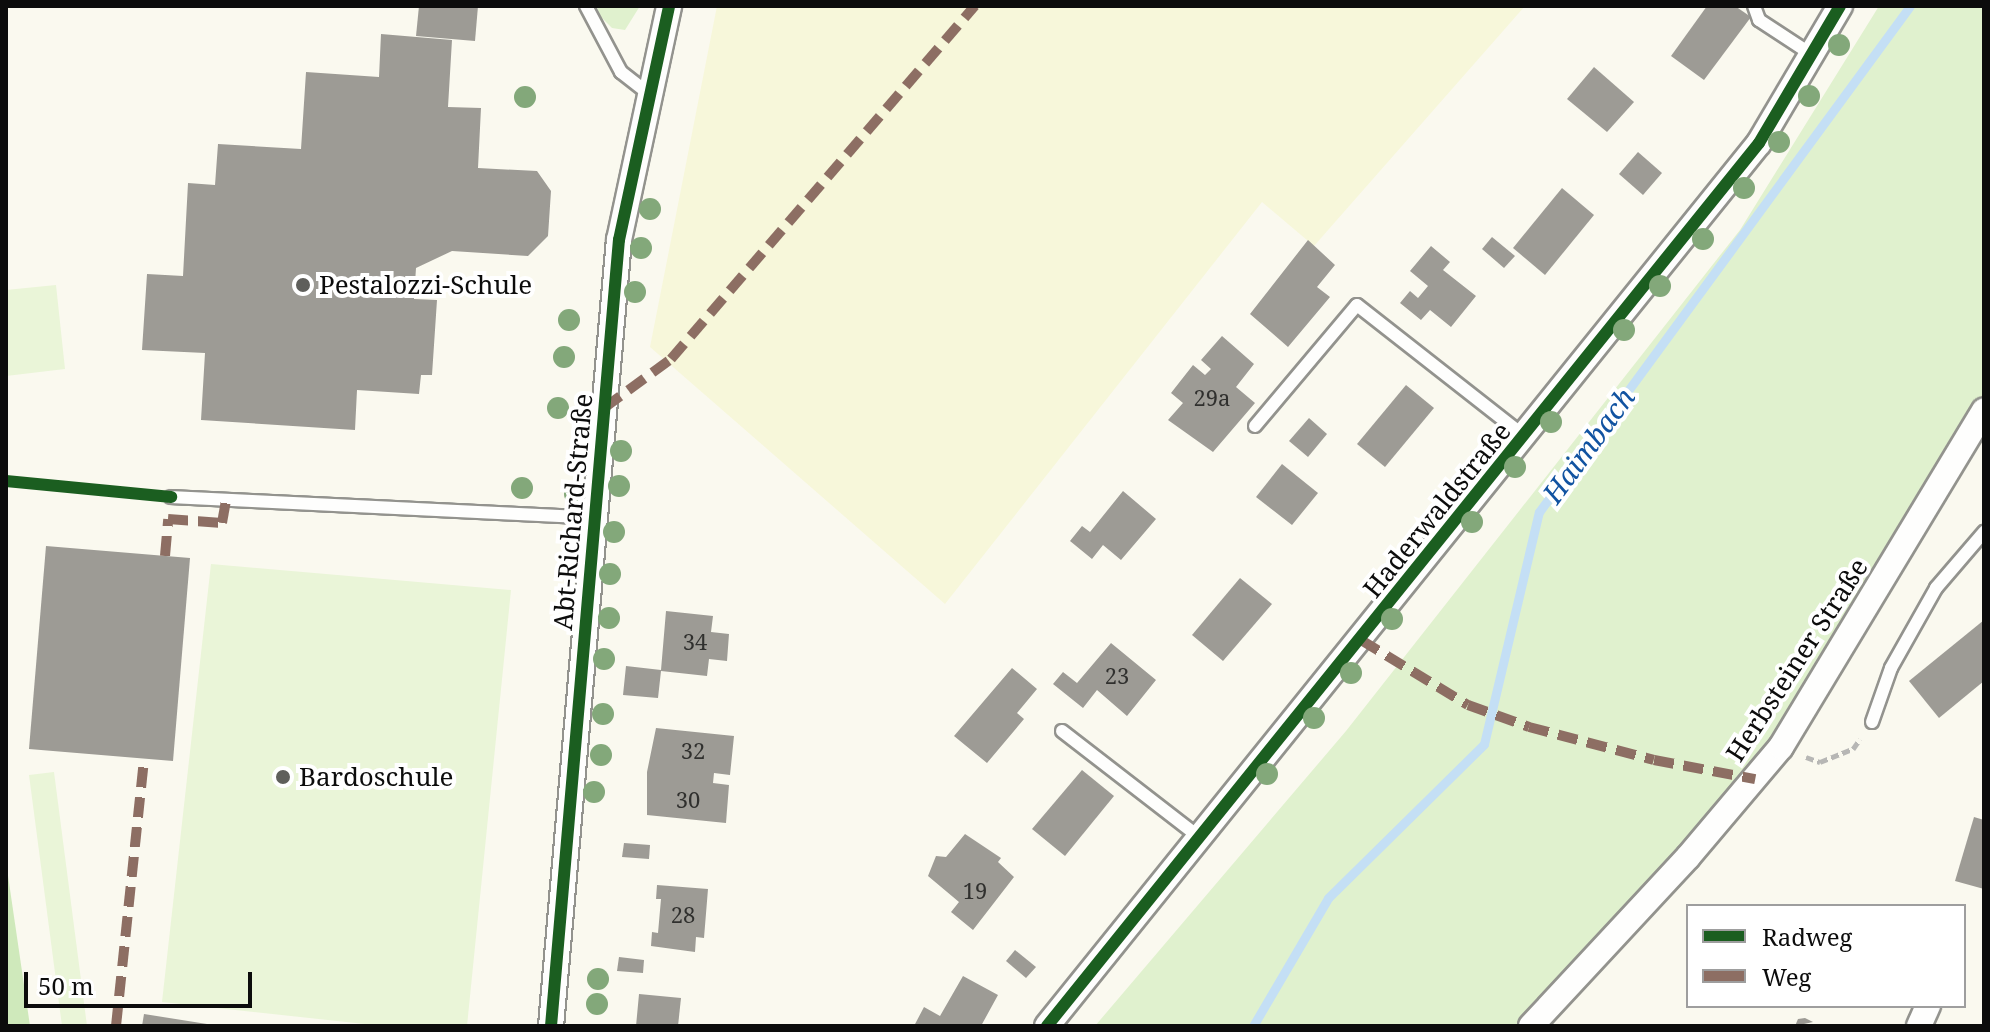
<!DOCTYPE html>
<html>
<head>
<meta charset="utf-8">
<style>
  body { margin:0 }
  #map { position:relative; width:1990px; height:1032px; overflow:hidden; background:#faf9ef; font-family:"Noto Serif",serif }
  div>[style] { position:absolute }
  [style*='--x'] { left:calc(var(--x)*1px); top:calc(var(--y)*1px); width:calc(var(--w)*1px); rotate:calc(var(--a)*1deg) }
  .farmland>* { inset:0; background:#f7f7da }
  .green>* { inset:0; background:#e0f1ce }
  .forest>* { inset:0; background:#cfe9bb }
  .pitch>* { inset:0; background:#eaf5d8 }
  .stream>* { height:9px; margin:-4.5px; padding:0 4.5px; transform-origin:4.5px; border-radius:4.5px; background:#c4dff5 }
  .building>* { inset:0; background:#9d9b95 }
  .path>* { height:5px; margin-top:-2.5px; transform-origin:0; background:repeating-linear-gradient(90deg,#b7b7b5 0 8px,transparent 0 12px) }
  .roads { filter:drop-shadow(2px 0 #93938e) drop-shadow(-2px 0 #93938e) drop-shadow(0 2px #93938e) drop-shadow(0 -2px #93938e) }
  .service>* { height:12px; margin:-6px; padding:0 6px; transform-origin:6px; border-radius:6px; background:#fefefd }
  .minor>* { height:24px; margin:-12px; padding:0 12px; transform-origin:12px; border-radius:12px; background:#fefefd }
  .quiet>* { height:10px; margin-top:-5px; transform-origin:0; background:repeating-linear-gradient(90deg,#8d6e63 0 20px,transparent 0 30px) }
  .cycleway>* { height:12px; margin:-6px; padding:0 6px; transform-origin:6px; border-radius:6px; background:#1b5e20 }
  .trees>* { width:22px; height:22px; margin:-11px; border-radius:50%; background:#83a87a }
  .dots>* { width:22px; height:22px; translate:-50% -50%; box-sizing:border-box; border:4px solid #fff; border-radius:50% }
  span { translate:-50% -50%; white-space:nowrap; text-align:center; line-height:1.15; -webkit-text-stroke:8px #fff; paint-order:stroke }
  .number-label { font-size:22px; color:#30302e }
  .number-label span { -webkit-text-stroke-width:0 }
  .poi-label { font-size:26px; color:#0c0c0c }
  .left { translate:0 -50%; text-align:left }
  .street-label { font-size:26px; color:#0c0c0c }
  .water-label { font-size:28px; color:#1153a1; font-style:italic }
  .frame { position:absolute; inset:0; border:8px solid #0c0c0c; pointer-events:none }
  .legend { position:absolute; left:1686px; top:904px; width:280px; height:104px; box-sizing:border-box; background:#fff; border:2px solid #9e9e9e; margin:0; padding:10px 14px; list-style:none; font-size:24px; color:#0c0c0c }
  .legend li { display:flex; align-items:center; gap:16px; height:40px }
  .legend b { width:40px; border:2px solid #9e9e9e }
  .scale { position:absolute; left:24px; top:972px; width:228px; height:36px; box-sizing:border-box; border:4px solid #0c0c0c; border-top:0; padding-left:10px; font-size:24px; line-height:28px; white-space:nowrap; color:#0c0c0c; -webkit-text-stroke:6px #fff; paint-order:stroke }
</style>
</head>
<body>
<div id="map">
  <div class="farmland">
    <div style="clip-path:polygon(717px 6px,1525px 6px,1314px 246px,1262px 202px,945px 604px,650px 347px)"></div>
  </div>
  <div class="green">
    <div style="clip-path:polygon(597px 6px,640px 6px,625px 30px,612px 28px,598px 14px)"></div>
    <div style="clip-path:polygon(1879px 6px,1984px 6px,1984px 415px,1799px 705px,1544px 1026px,1095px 1026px,1346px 731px,1740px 230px)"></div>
  </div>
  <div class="forest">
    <div style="clip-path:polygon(6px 862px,30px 1026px,6px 1026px)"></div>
  </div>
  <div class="pitch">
    <div style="clip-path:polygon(56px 285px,65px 369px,6px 376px,6px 290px)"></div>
    <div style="clip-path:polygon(211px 564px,511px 590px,467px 1026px,383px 1026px,162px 1002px)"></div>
    <div style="clip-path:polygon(54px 772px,87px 1026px,62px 1026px,29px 775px)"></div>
  </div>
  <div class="stream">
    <div style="--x:1253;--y:1026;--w:148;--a:-59.6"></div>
    <div style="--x:1328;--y:898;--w:219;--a:-44.6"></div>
    <div style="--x:1484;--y:744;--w:238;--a:-76.7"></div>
    <div style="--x:1539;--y:512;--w:627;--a:-53.75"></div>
  </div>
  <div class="building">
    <div style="clip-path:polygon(419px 6px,478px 6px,475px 41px,416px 36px)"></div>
    <div style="clip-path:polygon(1707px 6px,1735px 6px,1751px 17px,1704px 80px,1671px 56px)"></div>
    <div style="clip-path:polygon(381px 34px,452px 40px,448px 107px,481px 108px,478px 168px,537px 171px,551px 191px,548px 236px,528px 256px,452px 251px,416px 268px,414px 299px,437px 300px,432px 375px,421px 375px,419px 394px,357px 390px,355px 430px,201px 420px,205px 353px,142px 350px,147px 274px,183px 276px,188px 183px,215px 185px,218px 144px,301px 149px,306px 72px,379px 77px)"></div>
    <div style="clip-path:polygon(1594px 67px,1634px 102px,1607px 132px,1567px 99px)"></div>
    <div style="clip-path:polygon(1638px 152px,1662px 173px,1643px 195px,1619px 174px)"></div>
    <div style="clip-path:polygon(1562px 188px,1594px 215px,1545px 275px,1513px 248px)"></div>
    <div style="clip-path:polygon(1492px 237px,1515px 256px,1504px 268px,1482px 249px)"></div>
    <div style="clip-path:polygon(1308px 240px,1335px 265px,1317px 287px,1330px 297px,1288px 347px,1250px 314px)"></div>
    <div style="clip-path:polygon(1431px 246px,1450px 262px,1443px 270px,1476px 296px,1451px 327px,1430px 310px,1421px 320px,1400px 303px,1410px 291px,1418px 298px,1428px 286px,1410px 271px)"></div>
    <div style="clip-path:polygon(1222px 336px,1254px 364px,1236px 387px,1255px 403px,1213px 452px,1168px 420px,1183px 403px,1171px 393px,1193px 365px,1205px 375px,1211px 369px,1201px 360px)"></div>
    <div style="clip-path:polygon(1406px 385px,1434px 408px,1385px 467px,1357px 444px)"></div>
    <div style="clip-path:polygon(1309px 418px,1327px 434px,1308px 457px,1289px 441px)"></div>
    <div style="clip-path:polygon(1282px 464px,1318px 493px,1292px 525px,1256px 497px)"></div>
    <div style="clip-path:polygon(1123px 491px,1156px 519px,1121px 560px,1103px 545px,1092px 559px,1070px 541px,1082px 526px,1090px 532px)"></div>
    <div style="clip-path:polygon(46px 546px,190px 558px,173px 761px,29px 749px)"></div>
    <div style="clip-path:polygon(1240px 578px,1272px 604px,1223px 661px,1192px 635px)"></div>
    <div style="clip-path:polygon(666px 611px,713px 616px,711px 632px,729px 634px,727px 661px,709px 659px,707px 676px,661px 671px,658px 698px,623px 695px,626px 666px,661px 670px)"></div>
    <div style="clip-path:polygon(1984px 620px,1984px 681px,1939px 718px,1909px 681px)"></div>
    <div style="clip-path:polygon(1111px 643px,1156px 680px,1127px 716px,1097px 690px,1083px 708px,1053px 684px,1063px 672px,1077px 683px)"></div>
    <div style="clip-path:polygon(1012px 668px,1037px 689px,1017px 713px,1024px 719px,987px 763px,954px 736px)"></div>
    <div style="clip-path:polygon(656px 728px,734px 736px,730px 775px,714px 773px,713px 783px,729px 785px,726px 823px,647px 815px,647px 772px)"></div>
    <div style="clip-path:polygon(1082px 770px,1114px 796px,1065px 856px,1032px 829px)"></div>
    <div style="clip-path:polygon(1974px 817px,1984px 820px,1984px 889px,1955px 881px)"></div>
    <div style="clip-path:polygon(965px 834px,1001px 858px,998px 862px,1014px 877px,973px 930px,951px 912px,959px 902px,928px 876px,936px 856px,946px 857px)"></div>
    <div style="clip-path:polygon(624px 843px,650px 845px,649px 859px,622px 857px)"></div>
    <div style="clip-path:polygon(657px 885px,708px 889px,704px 938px,696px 937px,695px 952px,651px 946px,652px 932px,658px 933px,661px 899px,656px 899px)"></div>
    <div style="clip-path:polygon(1015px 950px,1036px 967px,1026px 978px,1006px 961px)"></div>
    <div style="clip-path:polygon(619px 957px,644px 960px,643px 973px,617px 971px)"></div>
    <div style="clip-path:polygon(963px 976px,998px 995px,981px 1026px,914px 1026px,924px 1007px,940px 1016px)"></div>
    <div style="clip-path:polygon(639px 994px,681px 998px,678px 1026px,636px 1026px)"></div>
    <div style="clip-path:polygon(144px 1014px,207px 1024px,207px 1026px,142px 1026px)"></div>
    <div style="clip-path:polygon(1798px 1019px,1805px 1018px,1813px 1022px,1795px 1026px)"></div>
  </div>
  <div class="path">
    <div style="--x:1806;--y:757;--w:15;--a:20"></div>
    <div style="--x:1820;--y:762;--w:35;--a:-22"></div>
    <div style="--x:1853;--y:749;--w:12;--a:-55"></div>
  </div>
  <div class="roads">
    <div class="service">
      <div style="--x:586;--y:6;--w:75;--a:62.1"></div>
      <div style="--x:621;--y:72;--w:39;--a:38"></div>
      <div style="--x:1754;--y:6;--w:15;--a:70"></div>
      <div style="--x:1759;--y:20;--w:62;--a:33.2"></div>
      <div style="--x:1255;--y:426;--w:158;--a:-49.9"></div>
      <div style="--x:1357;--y:305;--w:212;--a:38.1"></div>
      <div style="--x:171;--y:497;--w:424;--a:2.8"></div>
      <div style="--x:1872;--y:722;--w:57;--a:-70.6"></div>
      <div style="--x:1891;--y:668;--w:92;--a:-60.6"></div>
      <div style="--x:1936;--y:588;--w:74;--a:-49.4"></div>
      <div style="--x:1062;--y:731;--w:172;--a:37.7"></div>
    </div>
    <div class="minor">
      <div style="--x:551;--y:1026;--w:789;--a:-85.06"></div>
      <div style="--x:619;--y:240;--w:239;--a:-77.9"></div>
      <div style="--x:1047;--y:1026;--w:1134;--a:-51.12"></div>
      <div style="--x:1759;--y:143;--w:159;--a:-59.4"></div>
      <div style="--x:1531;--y:1026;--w:231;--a:-47.1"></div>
      <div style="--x:1688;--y:857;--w:144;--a:-49.8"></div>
      <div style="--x:1781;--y:747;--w:393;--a:-58.9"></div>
      <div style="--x:1919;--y:1026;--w:22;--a:-66"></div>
    </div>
  </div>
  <div class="quiet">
    <div style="--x:604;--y:408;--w:83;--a:-36.2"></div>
    <div style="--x:671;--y:359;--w:466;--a:-49.3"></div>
    <div style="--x:165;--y:556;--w:37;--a:-85"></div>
    <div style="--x:168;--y:519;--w:54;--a:4.2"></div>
    <div style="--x:222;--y:523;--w:23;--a:-80"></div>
    <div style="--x:1361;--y:640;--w:125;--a:31.3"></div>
    <div style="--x:1468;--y:705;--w:65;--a:19.8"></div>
    <div style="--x:1529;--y:727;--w:129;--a:14.8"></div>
    <div style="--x:1654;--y:760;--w:103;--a:10.7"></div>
    <div style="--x:116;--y:1026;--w:268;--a:-84"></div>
  </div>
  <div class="cycleway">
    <div style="--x:6;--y:481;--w:166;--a:5.5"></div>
    <div style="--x:551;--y:1026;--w:789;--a:-85.06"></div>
    <div style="--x:619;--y:240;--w:239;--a:-77.9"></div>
    <div style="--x:1047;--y:1026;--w:1134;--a:-51.12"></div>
    <div style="--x:1759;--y:143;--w:159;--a:-59.4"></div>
  </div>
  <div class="trees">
    <div style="left:1839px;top:45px"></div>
    <div style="left:1809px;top:96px"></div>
    <div style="left:525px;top:97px"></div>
    <div style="left:1779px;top:142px"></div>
    <div style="left:1744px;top:188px"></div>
    <div style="left:650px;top:209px"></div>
    <div style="left:1703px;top:239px"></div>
    <div style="left:641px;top:248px"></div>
    <div style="left:1660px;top:286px"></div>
    <div style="left:635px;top:292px"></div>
    <div style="left:569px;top:320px"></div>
    <div style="left:1624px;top:330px"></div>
    <div style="left:564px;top:357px"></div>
    <div style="left:558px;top:408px"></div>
    <div style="left:1551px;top:422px"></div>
    <div style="left:621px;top:451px"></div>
    <div style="left:1515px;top:467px"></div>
    <div style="left:619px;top:486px"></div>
    <div style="left:522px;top:488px"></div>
    <div style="left:575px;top:494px"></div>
    <div style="left:1472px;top:522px"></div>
    <div style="left:614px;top:532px"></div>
    <div style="left:610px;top:574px"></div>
    <div style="left:609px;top:618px"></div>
    <div style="left:1392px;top:619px"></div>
    <div style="left:604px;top:659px"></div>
    <div style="left:1351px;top:673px"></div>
    <div style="left:603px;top:714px"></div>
    <div style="left:1314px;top:718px"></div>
    <div style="left:601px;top:755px"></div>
    <div style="left:1267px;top:774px"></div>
    <div style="left:594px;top:792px"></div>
    <div style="left:598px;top:979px"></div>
    <div style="left:597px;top:1004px"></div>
  </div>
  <div class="dots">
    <div style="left:303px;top:285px;background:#5f5f5b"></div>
    <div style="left:283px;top:777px;background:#5f5f5b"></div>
  </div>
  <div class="number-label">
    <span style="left:1212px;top:398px">29a</span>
    <span style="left:695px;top:642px">34</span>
    <span style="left:1117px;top:676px">23</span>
    <span style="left:693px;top:751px">32</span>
    <span style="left:688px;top:800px">30</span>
    <span style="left:975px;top:891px">19</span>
    <span style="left:683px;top:915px">28</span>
  </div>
  <div class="poi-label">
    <span class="left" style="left:319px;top:285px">Pestalozzi-Schule</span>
    <span class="left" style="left:299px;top:777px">Bardoschule</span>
  </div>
  <div class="street-label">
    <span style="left:1437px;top:510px;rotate:-51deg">Haderwaldstraße</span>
    <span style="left:573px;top:512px;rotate:-85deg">Abt-Richard-Straße</span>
    <span style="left:1797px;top:660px;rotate:-57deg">Herbsteiner Straße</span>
  </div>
  <div class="water-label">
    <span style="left:1588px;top:445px;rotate:-54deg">Haimbach</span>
  </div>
  <div class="frame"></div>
  <ul class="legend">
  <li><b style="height:10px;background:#1b5e20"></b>Radweg</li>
  <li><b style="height:10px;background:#8d6e63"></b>Weg</li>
  </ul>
  <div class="scale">50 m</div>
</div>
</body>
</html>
